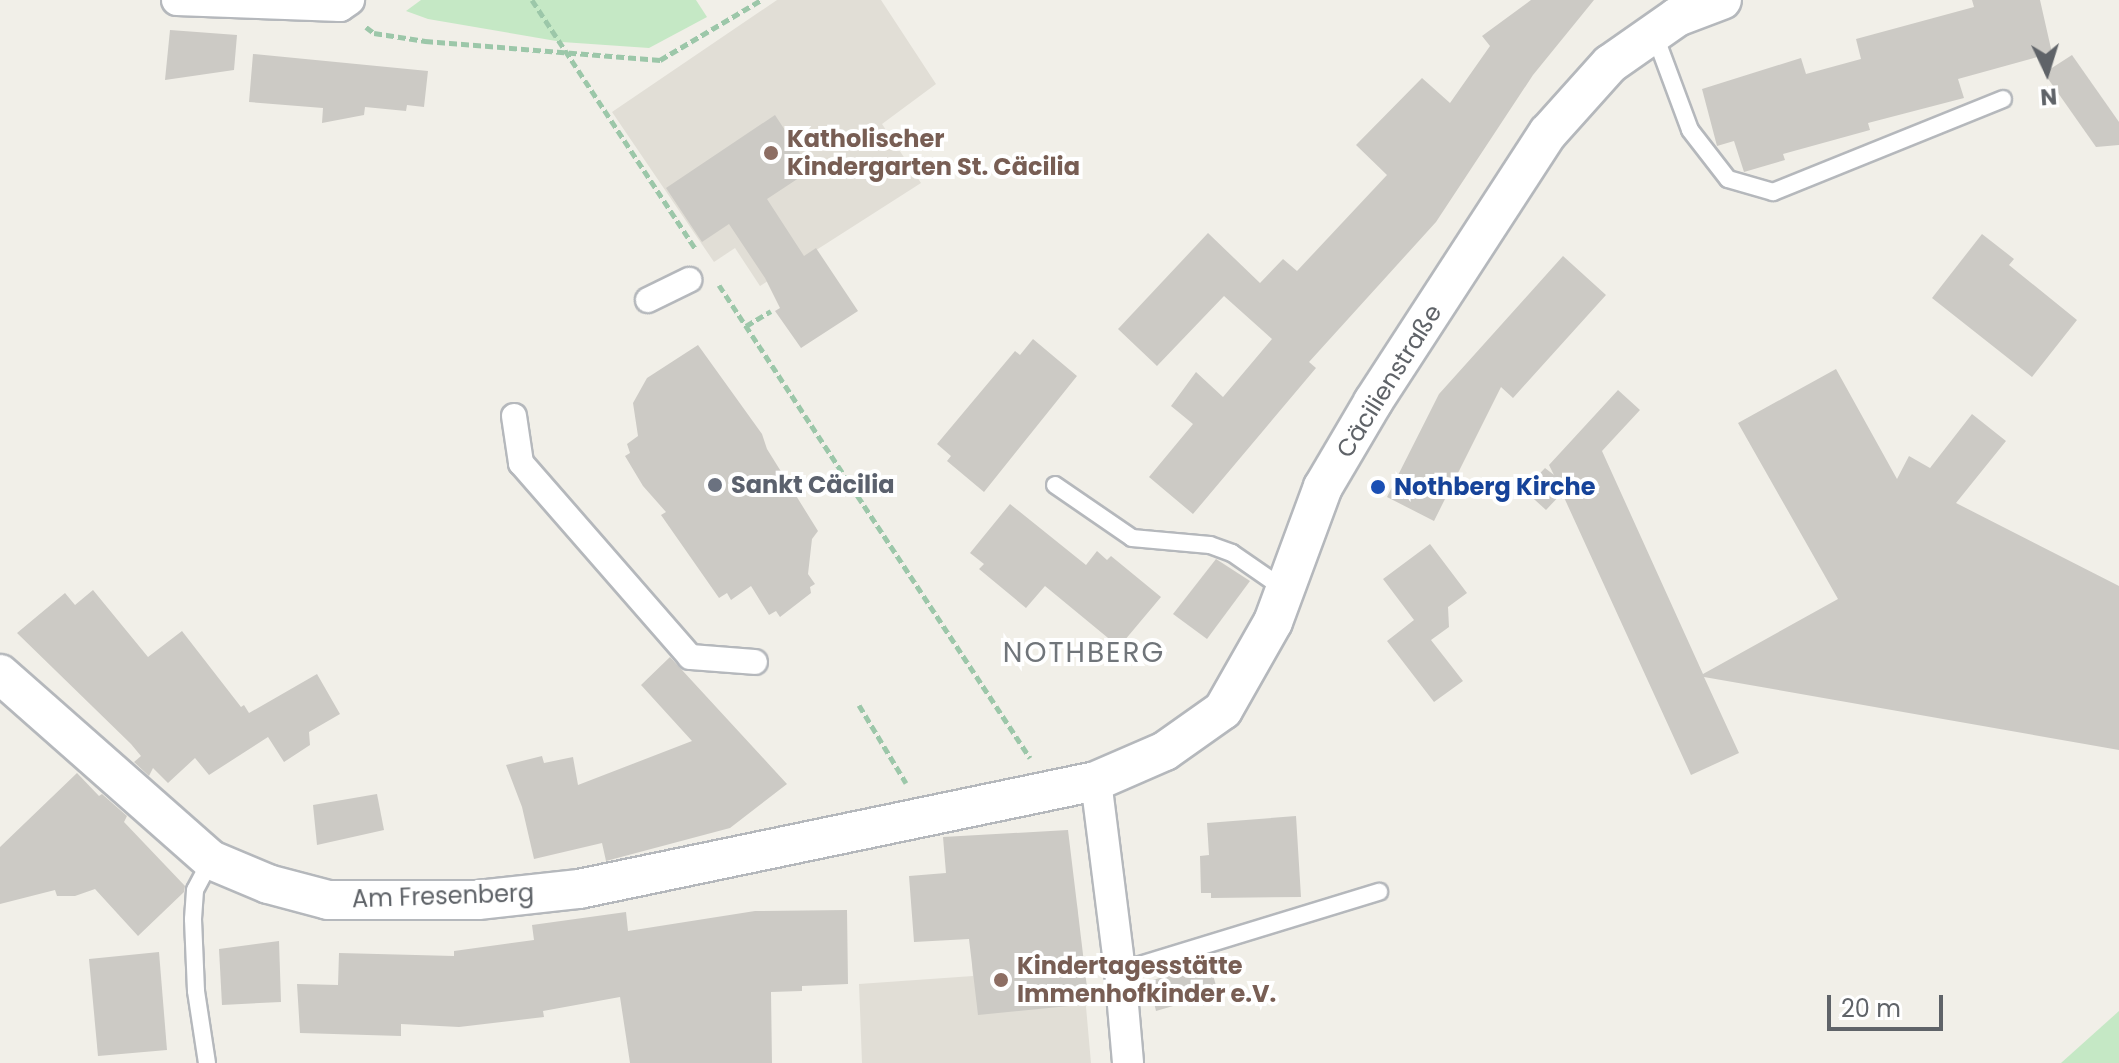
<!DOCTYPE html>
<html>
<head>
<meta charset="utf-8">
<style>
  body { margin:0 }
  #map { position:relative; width:2119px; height:1063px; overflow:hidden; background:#f1efe8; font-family:Poppins,sans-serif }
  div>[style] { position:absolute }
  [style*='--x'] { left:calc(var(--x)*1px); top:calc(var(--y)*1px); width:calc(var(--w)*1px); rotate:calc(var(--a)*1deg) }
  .education>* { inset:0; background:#e1ded6 }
  .green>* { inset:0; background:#c5e8c5 }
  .building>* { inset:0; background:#cccac5 }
  .path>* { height:5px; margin-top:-2.5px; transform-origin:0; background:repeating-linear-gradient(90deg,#9cc7a9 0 8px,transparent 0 12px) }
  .roads { filter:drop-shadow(2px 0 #b5b8bc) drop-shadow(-2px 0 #b5b8bc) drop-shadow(0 2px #b5b8bc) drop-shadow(0 -2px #b5b8bc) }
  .service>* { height:16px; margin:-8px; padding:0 8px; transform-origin:8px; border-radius:8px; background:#fff }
  .pedestrian>* { height:24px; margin:-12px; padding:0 12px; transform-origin:12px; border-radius:12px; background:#fff }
  .minor>* { height:30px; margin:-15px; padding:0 15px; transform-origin:15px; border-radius:15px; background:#fff }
  .tertiary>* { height:38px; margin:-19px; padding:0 19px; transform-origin:19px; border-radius:19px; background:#fff }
  .dots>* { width:22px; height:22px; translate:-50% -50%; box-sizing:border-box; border:4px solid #fff; border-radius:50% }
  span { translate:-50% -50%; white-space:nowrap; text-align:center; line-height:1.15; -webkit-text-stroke:8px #fff; paint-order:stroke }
  .education-label { font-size:24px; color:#785e54; font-weight:700 }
  .left { translate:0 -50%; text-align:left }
  .street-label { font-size:24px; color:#5f6368 }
  .worship-label { font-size:24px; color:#5b616d; font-weight:700 }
  .transit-label { font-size:24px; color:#164399; font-weight:700 }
  .quarter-label { font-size:28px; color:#70757a; letter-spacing:2px }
  .north { position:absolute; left:2007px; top:32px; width:80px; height:80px; -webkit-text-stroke:6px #fff; paint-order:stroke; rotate:176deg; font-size:22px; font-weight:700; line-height:32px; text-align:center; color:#5f6368 }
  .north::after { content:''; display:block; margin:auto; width:28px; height:36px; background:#5f6368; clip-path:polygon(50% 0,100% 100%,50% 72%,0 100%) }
  .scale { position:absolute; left:1827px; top:995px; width:116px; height:36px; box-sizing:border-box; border:4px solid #5f6368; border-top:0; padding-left:10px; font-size:24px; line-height:28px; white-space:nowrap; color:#5f6368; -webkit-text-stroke:6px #fff; paint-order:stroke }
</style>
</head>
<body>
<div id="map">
  <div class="education">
    <div style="clip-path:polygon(777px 0,881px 0,936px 84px,882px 124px,921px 183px,760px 286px,735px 248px,714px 262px,612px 112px)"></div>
    <div style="clip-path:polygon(1077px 905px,1091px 1063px,862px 1063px,859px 984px,973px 976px,972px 965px,1045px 955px)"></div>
  </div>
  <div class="green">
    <div style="clip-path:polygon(421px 0,696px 0,707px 17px,649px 48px,562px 42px,428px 19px,406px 11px)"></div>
    <div style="clip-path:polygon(2119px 1011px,2119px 1063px,2061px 1063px)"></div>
  </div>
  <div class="building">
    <div style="clip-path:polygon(1531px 0,1594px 0,1533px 75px,1436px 222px,1309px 362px,1316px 368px,1193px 514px,1149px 477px,1193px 424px,1171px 406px,1196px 372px,1223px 397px,1272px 339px,1224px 296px,1157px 366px,1118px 329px,1208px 233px,1260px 283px,1283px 259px,1297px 271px,1387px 175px,1356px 145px,1422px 78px,1450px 103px,1490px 46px,1482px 36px)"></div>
    <div style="clip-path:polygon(1972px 0,2040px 0,2052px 53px,1958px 79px,1964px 98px,1868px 123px,1870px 130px,1783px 154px,1785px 160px,1744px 172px,1734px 141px,1717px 146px,1702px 89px,1801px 58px,1806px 74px,1861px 59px,1856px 39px,1974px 7px)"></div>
    <div style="clip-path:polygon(170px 30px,237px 35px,234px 70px,165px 80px)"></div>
    <div style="clip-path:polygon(253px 54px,428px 71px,424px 107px,407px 105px,406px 111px,365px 107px,364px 115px,322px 123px,323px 108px,249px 102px)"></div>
    <div style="clip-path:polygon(2072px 55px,2119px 122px,2119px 145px,2096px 147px,2044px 73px)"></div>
    <div style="clip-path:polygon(775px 115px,811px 170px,767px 199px,804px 256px,816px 248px,858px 311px,801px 348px,775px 311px,780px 308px,765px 278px,729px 224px,702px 242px,666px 188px)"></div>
    <div style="clip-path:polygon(1982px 234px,2014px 259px,2009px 265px,2077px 320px,2032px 377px,1932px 298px)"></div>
    <div style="clip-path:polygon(1563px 256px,1606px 295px,1513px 398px,1501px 387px,1434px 521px,1387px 497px,1439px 394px)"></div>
    <div style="clip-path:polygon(1033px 339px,1077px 376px,984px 492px,947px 461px,951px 456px,937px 444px,1015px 351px,1020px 355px)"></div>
    <div style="clip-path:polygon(698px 345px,762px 434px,767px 449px,818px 531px,812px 539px,808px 574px,815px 584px,810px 587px,811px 593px,780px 617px,776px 611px,769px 615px,751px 586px,731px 600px,727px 593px,719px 598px,661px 515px,666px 512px,643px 486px,625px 456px,630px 453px,627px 444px,638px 436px,633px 403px,647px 378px)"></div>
    <div style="clip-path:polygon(1836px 369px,1897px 479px,1909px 456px,1930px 468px,1972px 414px,2006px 441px,1956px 503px,2119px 586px,2119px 750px,1704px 677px,1739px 753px,1691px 775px,1562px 493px,1546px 510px,1524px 490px,1545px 468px,1554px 475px,1549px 465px,1618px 390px,1640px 410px,1602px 451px,1703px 674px,1838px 599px,1738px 423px)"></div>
    <div style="clip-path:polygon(1010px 504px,1086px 565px,1097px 551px,1107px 560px,1111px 556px,1161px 597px,1119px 647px,1045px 586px,1026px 608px,979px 569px,984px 564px,970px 553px)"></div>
    <div style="clip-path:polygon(1430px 544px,1467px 593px,1448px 607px,1449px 627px,1431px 640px,1463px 681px,1434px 702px,1387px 641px,1414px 620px,1383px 579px)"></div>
    <div style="clip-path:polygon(1216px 559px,1250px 581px,1207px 639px,1173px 614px)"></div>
    <div style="clip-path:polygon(93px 590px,148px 657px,182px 631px,241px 707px,244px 705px,249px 713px,317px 674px,340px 714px,309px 732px,310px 745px,284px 762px,268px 737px,209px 775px,195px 758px,168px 783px,153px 768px,149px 776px,134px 762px,141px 756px,131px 744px,17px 633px,65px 593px,75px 605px)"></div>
    <div style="clip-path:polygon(670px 657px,787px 784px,730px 828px,606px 861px,602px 843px,534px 859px,522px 807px,506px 765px,542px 756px,544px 763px,573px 757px,578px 785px,692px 741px,641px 685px)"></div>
    <div style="clip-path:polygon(77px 773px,99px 796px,102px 794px,127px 816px,124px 822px,185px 886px,184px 892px,138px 936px,95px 889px,75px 896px,57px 896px,55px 890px,0 904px,0 847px)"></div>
    <div style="clip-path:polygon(377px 794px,384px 830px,317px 845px,313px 805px)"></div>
    <div style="clip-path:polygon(1296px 816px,1301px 897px,1211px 898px,1211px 893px,1201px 893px,1200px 856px,1209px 855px,1207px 823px)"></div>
    <div style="clip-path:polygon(1068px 830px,1089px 1004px,978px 1015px,969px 939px,914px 942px,909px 876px,946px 873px,943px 837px)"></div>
    <div style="clip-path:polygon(847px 910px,848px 984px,802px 986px,802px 991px,771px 992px,772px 1063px,630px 1063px,620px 997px,543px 1011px,544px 1017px,459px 1027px,401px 1024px,401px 1036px,300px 1033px,297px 984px,338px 985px,339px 953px,454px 956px,454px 951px,534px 940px,532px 925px,626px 912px,628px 931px,755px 911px)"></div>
    <div style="clip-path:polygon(279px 941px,281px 1002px,222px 1005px,219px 949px)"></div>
    <div style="clip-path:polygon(159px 952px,167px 1050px,98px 1056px,89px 959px)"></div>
    <div style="clip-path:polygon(1210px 964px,1218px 993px,1156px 1011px,1149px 981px)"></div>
  </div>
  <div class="path">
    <div style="--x:532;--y:0;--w:299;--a:56.7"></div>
    <div style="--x:366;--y:27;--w:10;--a:37"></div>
    <div style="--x:374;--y:33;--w:52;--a:8.9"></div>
    <div style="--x:425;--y:41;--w:236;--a:4.6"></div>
    <div style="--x:660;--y:60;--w:117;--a:-30.7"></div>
    <div style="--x:719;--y:285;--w:566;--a:56.67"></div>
    <div style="--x:746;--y:326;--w:29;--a:-31"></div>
    <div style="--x:859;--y:705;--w:91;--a:58.9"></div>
  </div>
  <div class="roads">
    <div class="service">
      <div style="--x:1654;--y:33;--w:103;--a:69.6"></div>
      <div style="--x:1690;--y:130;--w:62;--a:52.2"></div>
      <div style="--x:1728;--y:179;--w:47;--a:16.1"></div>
      <div style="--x:1773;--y:192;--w:248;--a:-22"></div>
      <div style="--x:1055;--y:485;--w:93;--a:34.5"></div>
      <div style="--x:1132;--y:538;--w:78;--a:5.1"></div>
      <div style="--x:1210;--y:545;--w:23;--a:20"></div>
      <div style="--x:1232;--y:553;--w:63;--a:34.7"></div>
      <div style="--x:1120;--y:971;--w:271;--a:-17"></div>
      <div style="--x:207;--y:1063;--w:73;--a:-98.7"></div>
      <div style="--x:196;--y:991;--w:72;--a:-92.4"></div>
      <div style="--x:193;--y:919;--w:29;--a:-86"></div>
      <div style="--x:195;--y:890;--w:34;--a:-62"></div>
    </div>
    <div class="pedestrian">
      <div style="--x:648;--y:300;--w:46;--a:-26"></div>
      <div style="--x:514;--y:416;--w:48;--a:81.5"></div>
      <div style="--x:521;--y:463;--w:257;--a:48.9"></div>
      <div style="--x:690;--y:657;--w:65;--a:4.4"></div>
    </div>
    <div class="minor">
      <div style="--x:177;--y:0;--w:163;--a:2.1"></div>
      <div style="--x:340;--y:6;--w:11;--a:-34"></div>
      <div style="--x:1096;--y:781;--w:192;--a:82.8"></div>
      <div style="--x:1120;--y:971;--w:92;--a:85"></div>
    </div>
    <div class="tertiary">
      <div style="--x:0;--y:674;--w:281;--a:41.4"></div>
      <div style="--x:211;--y:860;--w:62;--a:22.8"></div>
      <div style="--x:268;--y:884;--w:62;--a:14.9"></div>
      <div style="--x:328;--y:900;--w:150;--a:0"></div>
      <div style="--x:478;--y:900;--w:102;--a:-6.2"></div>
      <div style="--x:579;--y:889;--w:528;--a:-11.8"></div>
      <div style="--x:1096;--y:781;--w:75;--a:-23.5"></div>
      <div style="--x:1165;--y:751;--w:71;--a:-35.3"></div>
      <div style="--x:1223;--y:710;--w:101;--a:-60.4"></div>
      <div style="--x:1273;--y:622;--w:144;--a:-69.7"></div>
      <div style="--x:1323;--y:487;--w:99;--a:-59.5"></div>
      <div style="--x:1373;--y:402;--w:321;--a:-57"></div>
      <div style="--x:1548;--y:133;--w:93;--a:-48.1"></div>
      <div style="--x:1610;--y:64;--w:82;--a:-35"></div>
      <div style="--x:1677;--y:17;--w:48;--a:-20.7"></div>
    </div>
  </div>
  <div class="dots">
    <div style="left:771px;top:153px;background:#8d6e63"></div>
    <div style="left:715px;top:485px;background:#6b7280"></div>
    <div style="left:1378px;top:487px;background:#1a4fb4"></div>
    <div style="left:1001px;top:980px;background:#8d6e63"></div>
  </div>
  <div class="education-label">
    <span class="left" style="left:787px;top:153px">Katholischer<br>Kindergarten St. Cäcilia</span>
    <span class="left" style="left:1017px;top:980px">Kindertagesstätte<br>Immenhofkinder e.V.</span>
  </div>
  <div class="street-label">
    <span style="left:1389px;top:381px;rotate:-58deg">Cäcilienstraße</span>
    <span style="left:443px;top:896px;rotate:-2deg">Am Fresenberg</span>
  </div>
  <div class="worship-label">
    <span class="left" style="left:731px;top:485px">Sankt Cäcilia</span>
  </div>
  <div class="transit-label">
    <span class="left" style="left:1394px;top:487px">Nothberg Kirche</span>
  </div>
  <div class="quarter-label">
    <span style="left:1084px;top:653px">NOTHBERG</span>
  </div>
  <div class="north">N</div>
  <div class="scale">20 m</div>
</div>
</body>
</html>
